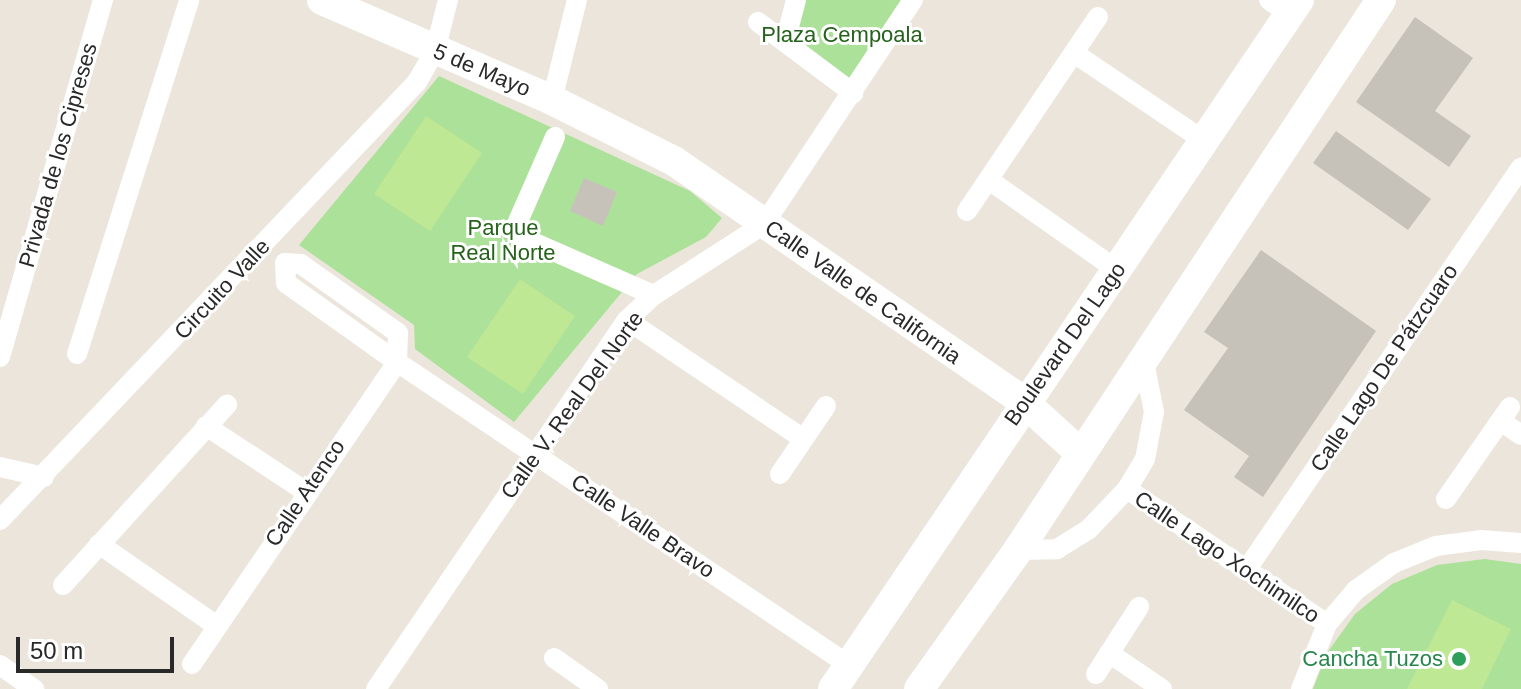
<!DOCTYPE html>
<html>
<head>
<meta charset="utf-8">
<style>
  body { margin:0 }
  #map { position:relative; width:1521px; height:689px; overflow:hidden; background:#ebe5db; font-family:Arial,sans-serif }
  div>[style] { position:absolute }
  [style*='--x'] { left:calc(var(--x)*1px); top:calc(var(--y)*1px); width:calc(var(--w)*1px); rotate:calc(var(--a)*1deg) }
  .green>* { inset:0; background:#abe198 }
  .pitch>* { inset:0; background:#bee894 }
  .building>* { inset:0; background:#c6c2ba }
  .street>* { height:20px; margin:-10px; padding:0 10px; transform-origin:10px; border-radius:10px; background:#fff }
  .secondary>* { height:30px; margin:-15px; padding:0 15px; transform-origin:15px; border-radius:15px; background:#fff }
  .dots>* { width:22px; height:22px; translate:-50% -50%; box-sizing:border-box; border:4px solid #fff; border-radius:50% }
  span { translate:-50% -50%; white-space:nowrap; text-align:center; line-height:1.15; -webkit-text-stroke:6px #fff; paint-order:stroke }
  .park-label { font-size:22px; color:#25631b }
  .street-label { font-size:22px; color:#292929 }
  .leisure-label { font-size:22px; color:#27864d }
  .right { translate:-100% -50%; text-align:right }
  .scale { position:absolute; left:16px; top:637px; width:158px; height:36px; box-sizing:border-box; border:4px solid #292929; border-top:0; padding-left:10px; font-size:24px; line-height:28px; white-space:nowrap; color:#292929; -webkit-text-stroke:6px #fff; paint-order:stroke }
</style>
</head>
<body>
<div id="map">
  <div class="green">
    <div style="clip-path:polygon(801px 0,908px 0,853px 84px,791px 39px)"></div>
    <div style="clip-path:polygon(439px 76px,690px 191px,722px 218px,706px 237px,637px 274px,514px 422px,415px 349px,414px 325px,299px 245px)"></div>
    <div style="clip-path:polygon(1485px 559px,1521px 564px,1521px 689px,1313px 689px,1327px 653px,1355px 614px,1392px 584px,1437px 565px)"></div>
  </div>
  <div class="pitch">
    <div style="clip-path:polygon(426px 116px,482px 153px,430px 231px,374px 194px)"></div>
    <div style="clip-path:polygon(520px 279px,575px 316px,523px 394px,467px 357px)"></div>
    <div style="clip-path:polygon(1452px 600px,1511px 629px,1482px 689px,1407px 689px)"></div>
  </div>
  <div class="building">
    <div style="clip-path:polygon(1415px 17px,1473px 58px,1435px 111px,1471px 136px,1449px 167px,1356px 102px)"></div>
    <div style="clip-path:polygon(1336px 131px,1431px 199px,1408px 230px,1313px 163px)"></div>
    <div style="clip-path:polygon(584px 178px,617px 192px,603px 226px,570px 211px)"></div>
    <div style="clip-path:polygon(1261px 250px,1376px 331px,1263px 497px,1234px 477px,1249px 456px,1184px 410px,1228px 348px,1204px 332px)"></div>
  </div>
  <div class="street">
    <div style="--x:1269;--y:0;--w:24;--a:35"></div>
    <div style="--x:758;--y:22;--w:119;--a:36.8"></div>
    <div style="--x:785;--y:42;--w:43;--a:-75.3"></div>
    <div style="--x:1074;--y:53;--w:156;--a:34"></div>
    <div style="--x:552;--y:100;--w:103;--a:-76"></div>
    <div style="--x:555;--y:137;--w:99;--a:113.7"></div>
    <div style="--x:515;--y:228;--w:11;--a:56"></div>
    <div style="--x:521;--y:237;--w:145;--a:23.6"></div>
    <div style="--x:989;--y:180;--w:156;--a:35.1"></div>
    <div style="--x:967;--y:211;--w:234;--a:-56"></div>
    <div style="--x:627;--y:320;--w:211;--a:34"></div>
    <div style="--x:77;--y:354;--w:371;--a:-72.4"></div>
    <div style="--x:0;--y:357;--w:372;--a:-73.9"></div>
    <div style="--x:397;--y:362;--w:29;--a:-88"></div>
    <div style="--x:398;--y:333;--w:119;--a:-144.6"></div>
    <div style="--x:301;--y:264;--w:16;--a:-176"></div>
    <div style="--x:285;--y:263;--w:20;--a:87"></div>
    <div style="--x:286;--y:283;--w:136;--a:35.4"></div>
    <div style="--x:397;--y:362;--w:544;--a:33.84"></div>
    <div style="--x:1501;--y:421;--w:24;--a:35"></div>
    <div style="--x:206;--y:426;--w:118;--a:33.3"></div>
    <div style="--x:0;--y:467;--w:45;--a:12.8"></div>
    <div style="--x:780;--y:474;--w:82;--a:-55.9"></div>
    <div style="--x:1127;--y:489;--w:241;--a:34"></div>
    <div style="--x:1446;--y:499;--w:112;--a:-55.2"></div>
    <div style="--x:0;--y:520;--w:605;--a:-46.41"></div>
    <div style="--x:417;--y:82;--w:36;--a:-60"></div>
    <div style="--x:435;--y:51;--w:53;--a:-75.7"></div>
    <div style="--x:99;--y:544;--w:144;--a:34.8"></div>
    <div style="--x:1018;--y:550;--w:39;--a:-1"></div>
    <div style="--x:1057;--y:549;--w:36;--a:-32"></div>
    <div style="--x:1088;--y:530;--w:57;--a:-46.4"></div>
    <div style="--x:1127;--y:489;--w:35;--a:-59"></div>
    <div style="--x:1145;--y:459;--w:48;--a:-79.2"></div>
    <div style="--x:1154;--y:412;--w:56;--a:-101.3"></div>
    <div style="--x:1247;--y:569;--w:486;--a:-55.7"></div>
    <div style="--x:63;--y:585;--w:244;--a:-47.7"></div>
    <div style="--x:1109;--y:653;--w:64;--a:34.2"></div>
    <div style="--x:554;--y:658;--w:54;--a:35.2"></div>
    <div style="--x:192;--y:664;--w:365;--a:-55.8"></div>
    <div style="--x:0;--y:665;--w:42;--a:35.2"></div>
    <div style="--x:1096;--y:674;--w:80;--a:-57.3"></div>
    <div style="--x:376;--y:689;--w:446;--a:-55.8"></div>
    <div style="--x:627;--y:320;--w:37;--a:-43"></div>
    <div style="--x:654;--y:295;--w:131;--a:-32.8"></div>
    <div style="--x:764;--y:224;--w:269;--a:-56.4"></div>
    <div style="--x:1301;--y:689;--w:70;--a:-68.2"></div>
    <div style="--x:1327;--y:624;--w:45;--a:-49.5"></div>
    <div style="--x:1356;--y:590;--w:47;--a:-35.4"></div>
    <div style="--x:1394;--y:563;--w:45;--a:-22"></div>
    <div style="--x:1436;--y:546;--w:45;--a:-7.6"></div>
    <div style="--x:1481;--y:540;--w:40;--a:4.3"></div>
  </div>
  <div class="secondary">
    <div style="--x:322;--y:0;--w:251;--a:23.5"></div>
    <div style="--x:552;--y:100;--w:136;--a:26.6"></div>
    <div style="--x:674;--y:161;--w:424;--a:34.5"></div>
    <div style="--x:1023;--y:401;--w:76;--a:42.3"></div>
    <div style="--x:833;--y:689;--w:832;--a:-55.93"></div>
    <div style="--x:919;--y:689;--w:171;--a:-54.5"></div>
    <div style="--x:1018;--y:550;--w:659;--a:-56.58"></div>
  </div>
  <div class="dots">
    <div style="left:1459px;top:659px;background:#2e9e5b"></div>
  </div>
  <div class="park-label">
    <span style="left:842px;top:35px">Plaza Cempoala</span>
    <span style="left:503px;top:240px">Parque<br>Real Norte</span>
  </div>
  <div class="street-label">
    <span style="left:482px;top:70px;rotate:23deg">5 de Mayo</span>
    <span style="left:58px;top:155px;rotate:-74deg">Privada de los Cipreses</span>
    <span style="left:222px;top:289px;rotate:-47deg">Circuito Valle</span>
    <span style="left:863px;top:292px;rotate:35deg">Calle Valle de California</span>
    <span style="left:1065px;top:344px;rotate:-55deg">Boulevard Del Lago</span>
    <span style="left:1384px;top:368px;rotate:-56deg">Calle Lago De Pátzcuaro</span>
    <span style="left:572px;top:405px;rotate:-54deg">Calle V. Real Del Norte</span>
    <span style="left:305px;top:493px;rotate:-56deg">Calle Atenco</span>
    <span style="left:643px;top:526px;rotate:34deg">Calle Valle Bravo</span>
    <span style="left:1227px;top:557px;rotate:34deg">Calle Lago Xochimilco</span>
  </div>
  <div class="leisure-label">
    <span class="right" style="left:1443px;top:659px">Cancha Tuzos</span>
  </div>
  <div class="scale">50 m</div>
</div>
</body>
</html>
